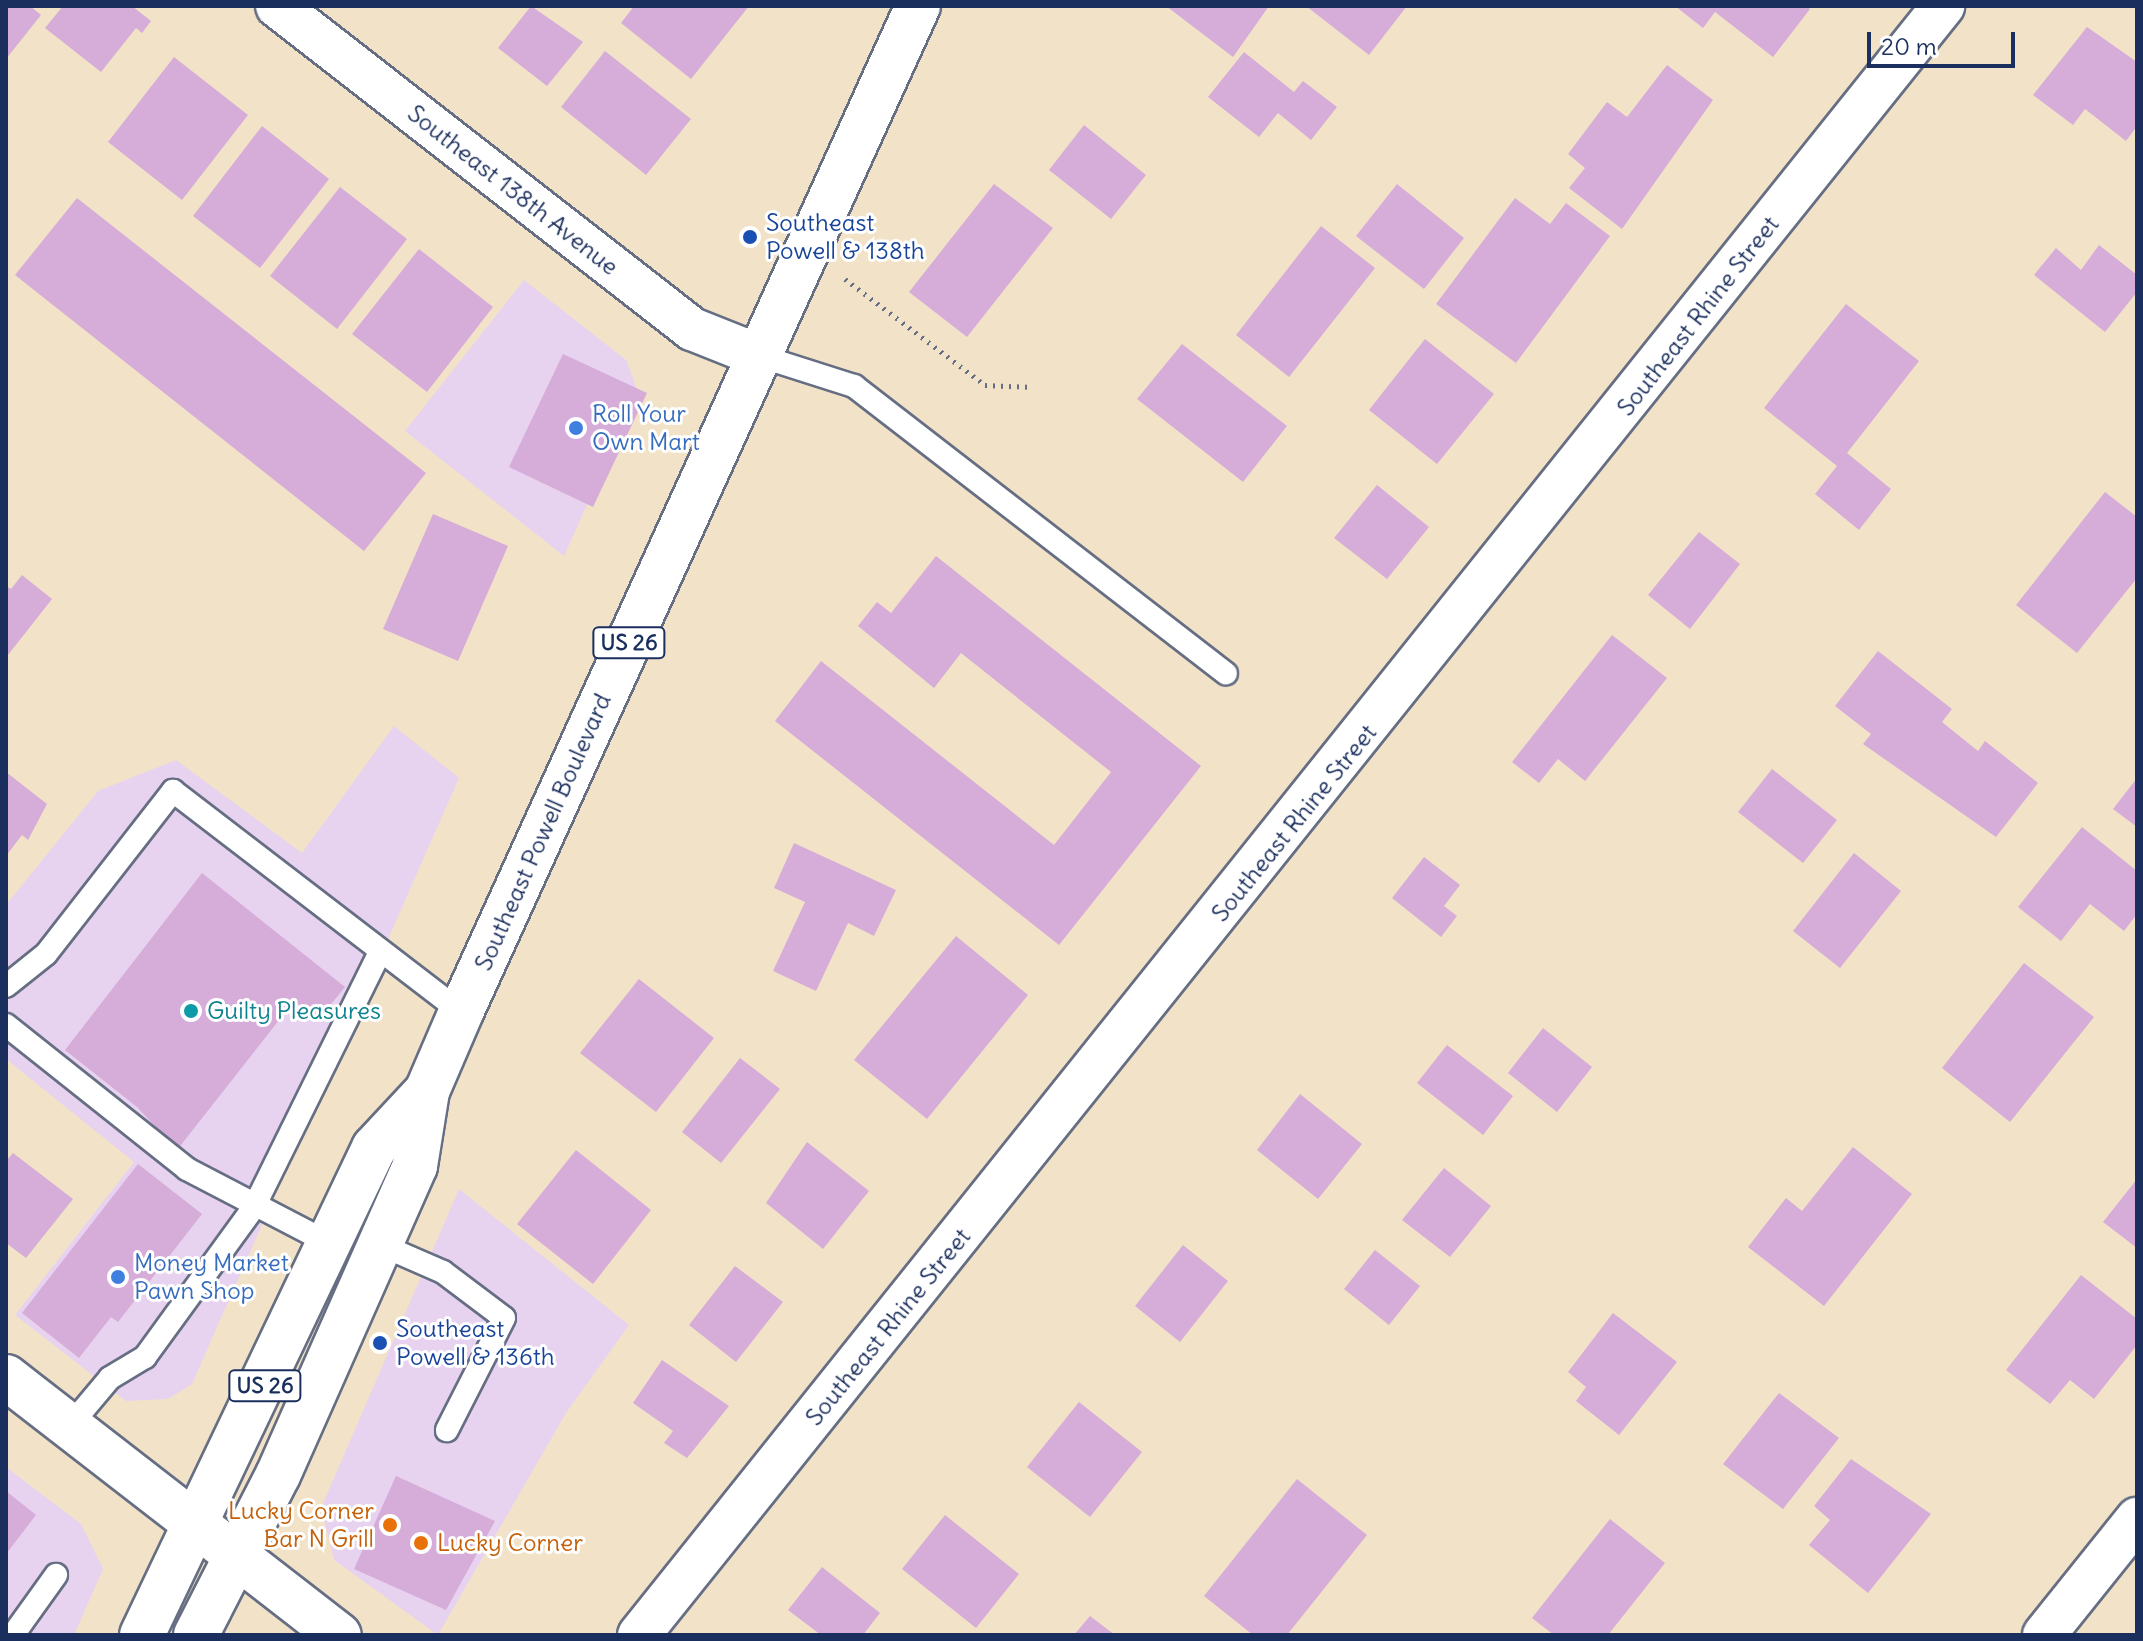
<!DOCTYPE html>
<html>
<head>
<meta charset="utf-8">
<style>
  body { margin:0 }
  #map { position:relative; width:2143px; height:1641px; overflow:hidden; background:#f2e3c8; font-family:Delius,sans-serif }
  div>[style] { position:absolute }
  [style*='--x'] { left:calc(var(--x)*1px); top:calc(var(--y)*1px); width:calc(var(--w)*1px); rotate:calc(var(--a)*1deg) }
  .built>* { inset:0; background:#e7d2ef }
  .building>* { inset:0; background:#d6acd9 }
  .path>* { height:5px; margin-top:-2.5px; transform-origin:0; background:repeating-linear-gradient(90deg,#666e83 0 2px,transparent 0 8px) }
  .roads { filter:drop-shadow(2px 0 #666e83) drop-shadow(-2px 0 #666e83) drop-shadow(0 2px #666e83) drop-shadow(0 -2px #666e83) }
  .service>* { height:22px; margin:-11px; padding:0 11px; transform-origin:11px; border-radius:11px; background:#fff }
  .minor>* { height:42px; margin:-21px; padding:0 21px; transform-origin:21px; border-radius:21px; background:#fff }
  .tertiary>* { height:44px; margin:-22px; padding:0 22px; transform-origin:22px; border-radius:22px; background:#fff }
  .primary>* { height:44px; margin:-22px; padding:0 22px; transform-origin:22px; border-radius:22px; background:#fff }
  .dots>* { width:22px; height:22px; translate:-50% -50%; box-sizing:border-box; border:4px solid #fff; border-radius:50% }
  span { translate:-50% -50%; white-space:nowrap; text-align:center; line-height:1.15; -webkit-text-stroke:6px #fff; paint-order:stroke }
  .shield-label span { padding:2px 6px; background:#fff; border:2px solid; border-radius:6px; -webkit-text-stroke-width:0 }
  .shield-label { font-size:22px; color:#1b2f5e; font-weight:700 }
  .street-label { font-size:24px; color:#1b2f5e }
  .transit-label { font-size:24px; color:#164399 }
  .left { translate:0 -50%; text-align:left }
  .shop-label { font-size:24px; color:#366cbe }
  .culture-label { font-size:24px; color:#0d838f }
  .food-label { font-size:24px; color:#c56008 }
  .right { translate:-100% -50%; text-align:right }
  .frame { position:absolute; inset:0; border:8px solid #1b2f5e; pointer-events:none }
  .scale { position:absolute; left:1867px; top:32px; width:148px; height:36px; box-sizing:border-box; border:4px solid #1b2f5e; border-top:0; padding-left:10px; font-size:24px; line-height:28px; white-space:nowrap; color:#1b2f5e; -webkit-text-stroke:6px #fff; paint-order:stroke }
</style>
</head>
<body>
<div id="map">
  <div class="built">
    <div style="clip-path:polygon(524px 280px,626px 360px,638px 392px,564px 556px,405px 431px)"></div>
    <div style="clip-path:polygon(394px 726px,459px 778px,192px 1384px,168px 1399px,126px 1401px,15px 1315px,134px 1162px,6px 1059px,6px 905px,98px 791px,176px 760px,302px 853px)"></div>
    <div style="clip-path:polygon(459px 1189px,629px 1325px,566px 1413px,438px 1635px,334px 1560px,321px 1508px)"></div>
    <div style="clip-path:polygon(6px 1467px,81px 1524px,103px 1569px,74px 1635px,6px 1635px)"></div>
  </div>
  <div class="building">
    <div style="clip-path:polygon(6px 6px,30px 6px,41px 15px,6px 59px)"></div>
    <div style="clip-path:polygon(63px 6px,132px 6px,151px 21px,142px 33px,136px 28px,101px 72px,45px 28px)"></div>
    <div style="clip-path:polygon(531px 6px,583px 42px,547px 86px,498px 48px)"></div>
    <div style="clip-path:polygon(634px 6px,749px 6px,691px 79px,621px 23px)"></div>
    <div style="clip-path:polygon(1166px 6px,1269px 6px,1233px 57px)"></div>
    <div style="clip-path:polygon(1306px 6px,1407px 6px,1369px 55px)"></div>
    <div style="clip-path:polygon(1675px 6px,1806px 6px,1810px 9px,1773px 57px,1715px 12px,1703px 28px)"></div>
    <div style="clip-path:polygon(2087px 27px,2137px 62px,2137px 126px,2126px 141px,2085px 109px,2073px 125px,2033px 95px)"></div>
    <div style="clip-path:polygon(605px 51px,691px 119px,646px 175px,561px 107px)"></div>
    <div style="clip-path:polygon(1244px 52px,1294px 92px,1303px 81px,1337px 107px,1311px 140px,1278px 113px,1259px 137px,1208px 97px)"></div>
    <div style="clip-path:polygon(174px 57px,248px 115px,182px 200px,108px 142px)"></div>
    <div style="clip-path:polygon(1667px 65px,1713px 100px,1622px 229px,1569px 188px,1585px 168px,1568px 154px,1607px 102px,1627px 117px)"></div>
    <div style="clip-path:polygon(1084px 125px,1146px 175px,1111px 219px,1049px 170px)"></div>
    <div style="clip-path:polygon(262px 126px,329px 179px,260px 268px,193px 216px)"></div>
    <div style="clip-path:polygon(994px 184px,1053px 228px,967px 337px,909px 292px)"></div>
    <div style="clip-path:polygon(1397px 184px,1464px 238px,1424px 289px,1356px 236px)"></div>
    <div style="clip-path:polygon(340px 187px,407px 239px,337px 329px,270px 276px)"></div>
    <div style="clip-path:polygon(77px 198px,426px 473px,364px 551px,15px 275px)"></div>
    <div style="clip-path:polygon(1515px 198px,1550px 224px,1566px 203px,1610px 236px,1516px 363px,1436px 304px)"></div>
    <div style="clip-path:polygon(1321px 226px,1375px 268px,1289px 377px,1236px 335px)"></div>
    <div style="clip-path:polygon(2099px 245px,2137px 275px,2137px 292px,2105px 332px,2034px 275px,2056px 248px,2081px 270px)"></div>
    <div style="clip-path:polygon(419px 249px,493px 307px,427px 392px,352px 334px)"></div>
    <div style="clip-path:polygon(1846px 304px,1919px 361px,1847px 453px,1891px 489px,1859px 530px,1815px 494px,1837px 466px,1764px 408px)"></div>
    <div style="clip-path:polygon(1425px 339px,1494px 394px,1437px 464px,1369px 410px)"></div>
    <div style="clip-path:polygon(1182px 344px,1287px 426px,1243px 482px,1137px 399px)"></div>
    <div style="clip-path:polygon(563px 354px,647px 393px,593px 507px,509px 467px)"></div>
    <div style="clip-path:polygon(1377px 485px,1429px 527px,1387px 579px,1334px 538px)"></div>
    <div style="clip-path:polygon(2105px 492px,2137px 517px,2137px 578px,2077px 653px,2016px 605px)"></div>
    <div style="clip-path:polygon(433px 514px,508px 546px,458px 661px,383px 629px)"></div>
    <div style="clip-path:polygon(1699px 532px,1740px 564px,1690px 629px,1648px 595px)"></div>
    <div style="clip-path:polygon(936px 556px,1201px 766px,1059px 945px,775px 721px,821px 661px,1054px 845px,1111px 772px,961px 653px,934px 688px,858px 626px,877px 602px,891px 613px)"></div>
    <div style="clip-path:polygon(22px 575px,52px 599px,8px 655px,6px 586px,11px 589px)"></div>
    <div style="clip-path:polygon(1612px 635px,1667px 678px,1585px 781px,1558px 759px,1539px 783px,1512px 762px)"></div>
    <div style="clip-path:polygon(1878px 651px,1952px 709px,1942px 722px,1978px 751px,1985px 741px,2038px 783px,1996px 837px,1863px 744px,1871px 734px,1835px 706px)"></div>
    <div style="clip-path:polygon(1772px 769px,1837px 820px,1803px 863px,1738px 812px)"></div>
    <div style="clip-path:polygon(6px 772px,47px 804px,28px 840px,22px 835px,6px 856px)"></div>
    <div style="clip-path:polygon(2137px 778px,2137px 827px,2113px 809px)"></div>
    <div style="clip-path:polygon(2082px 827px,2137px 871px,2137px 914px,2124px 931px,2090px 904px,2061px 941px,2018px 907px)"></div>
    <div style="clip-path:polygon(794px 843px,896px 890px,874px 936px,848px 923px,816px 991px,773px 971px,805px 902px,774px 888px)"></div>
    <div style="clip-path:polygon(1854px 853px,1901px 891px,1840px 968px,1793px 931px)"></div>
    <div style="clip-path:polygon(1424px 857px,1460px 885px,1444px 906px,1457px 916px,1441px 937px,1392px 898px)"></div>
    <div style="clip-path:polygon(202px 873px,345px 987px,318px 1020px,294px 1001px,177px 1150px,137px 1107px,65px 1050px)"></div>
    <div style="clip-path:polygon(956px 936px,1028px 995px,927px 1119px,854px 1060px)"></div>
    <div style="clip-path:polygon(2024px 963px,2094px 1017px,2010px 1122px,1942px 1068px)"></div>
    <div style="clip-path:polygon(639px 979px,714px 1038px,656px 1112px,580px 1053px)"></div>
    <div style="clip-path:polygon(1543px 1028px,1592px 1067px,1557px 1112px,1508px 1073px)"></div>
    <div style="clip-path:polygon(1447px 1045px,1513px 1096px,1483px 1135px,1417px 1083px)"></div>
    <div style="clip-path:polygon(740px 1058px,780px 1089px,721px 1163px,682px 1132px)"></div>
    <div style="clip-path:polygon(1300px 1094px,1362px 1144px,1318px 1199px,1257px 1150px)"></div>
    <div style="clip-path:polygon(807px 1142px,869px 1191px,823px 1249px,766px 1203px)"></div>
    <div style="clip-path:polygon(1853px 1147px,1912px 1194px,1824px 1306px,1748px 1247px,1786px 1198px,1802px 1211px)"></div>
    <div style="clip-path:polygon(576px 1150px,651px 1210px,593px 1284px,517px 1224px)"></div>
    <div style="clip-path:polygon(13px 1153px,73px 1199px,26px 1258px,6px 1243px,6px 1161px)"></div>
    <div style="clip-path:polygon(138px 1164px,202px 1214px,118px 1322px,111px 1317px,79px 1358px,22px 1313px)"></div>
    <div style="clip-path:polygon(1444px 1168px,1491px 1206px,1450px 1257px,1402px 1220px)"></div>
    <div style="clip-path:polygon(2137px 1179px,2137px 1248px,2103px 1222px)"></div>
    <div style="clip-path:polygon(1183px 1245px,1228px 1281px,1180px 1342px,1135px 1306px)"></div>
    <div style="clip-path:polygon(1375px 1250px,1420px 1286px,1389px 1325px,1344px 1289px)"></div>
    <div style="clip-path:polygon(735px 1266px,783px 1302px,736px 1362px,689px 1325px)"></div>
    <div style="clip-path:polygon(2081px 1275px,2137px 1319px,2137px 1345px,2094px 1399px,2070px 1380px,2050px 1404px,2006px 1370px)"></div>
    <div style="clip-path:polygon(1613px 1313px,1677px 1362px,1619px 1435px,1576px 1401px,1586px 1387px,1568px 1372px)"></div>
    <div style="clip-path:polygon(662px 1360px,729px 1406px,687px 1458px,664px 1443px,673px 1431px,633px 1403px)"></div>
    <div style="clip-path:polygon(1779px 1393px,1839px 1438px,1783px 1509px,1723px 1464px)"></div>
    <div style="clip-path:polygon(1079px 1402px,1142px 1452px,1090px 1517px,1027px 1467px)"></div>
    <div style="clip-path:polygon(1851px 1459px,1931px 1514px,1868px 1593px,1809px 1545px,1830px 1520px,1814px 1506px)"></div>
    <div style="clip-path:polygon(396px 1476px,495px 1521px,446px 1610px,354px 1569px)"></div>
    <div style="clip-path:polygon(1297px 1479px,1367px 1535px,1287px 1635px,1253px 1635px,1204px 1596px)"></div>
    <div style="clip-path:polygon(6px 1491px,36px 1515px,6px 1554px)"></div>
    <div style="clip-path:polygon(945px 1515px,1019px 1574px,976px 1628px,902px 1569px)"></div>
    <div style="clip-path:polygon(1610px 1519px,1665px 1563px,1608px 1635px,1554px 1635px,1532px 1618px)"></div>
    <div style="clip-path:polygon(822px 1567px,880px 1613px,863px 1635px,821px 1635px,788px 1610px)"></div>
    <div style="clip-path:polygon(1090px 1616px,1115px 1635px,1074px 1635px)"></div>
  </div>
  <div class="path">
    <div style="--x:845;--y:279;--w:176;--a:37.1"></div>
    <div style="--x:985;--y:385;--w:48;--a:2.4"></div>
  </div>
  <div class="roads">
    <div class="service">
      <div style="--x:760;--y:356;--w:99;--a:17.7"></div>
      <div style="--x:854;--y:386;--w:470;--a:37.7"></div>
      <div style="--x:6;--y:986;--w:51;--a:-38.7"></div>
      <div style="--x:46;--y:954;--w:207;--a:-52.1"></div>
      <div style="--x:173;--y:791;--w:363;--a:37.5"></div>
      <div style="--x:6;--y:1025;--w:231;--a:38.5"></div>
      <div style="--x:187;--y:1169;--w:162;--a:27.5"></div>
      <div style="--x:381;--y:1245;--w:68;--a:23.5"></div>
      <div style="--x:443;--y:1272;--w:76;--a:37"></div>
      <div style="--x:504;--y:1318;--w:126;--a:117"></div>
      <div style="--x:68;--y:1428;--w:65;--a:-50"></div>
      <div style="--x:110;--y:1378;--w:41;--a:-31"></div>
      <div style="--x:145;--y:1357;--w:185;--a:-54"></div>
      <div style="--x:254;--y:1207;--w:282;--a:-63.7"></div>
      <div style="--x:13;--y:1635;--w:74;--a:-54.4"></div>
    </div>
    <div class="minor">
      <div style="--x:277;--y:6;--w:526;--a:37.89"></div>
      <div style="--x:692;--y:329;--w:73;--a:21.7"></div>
      <div style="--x:639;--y:1635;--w:2087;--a:-51.32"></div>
      <div style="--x:2044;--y:1635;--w:149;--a:-51.3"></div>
    </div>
    <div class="tertiary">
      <div style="--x:6;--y:1377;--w:421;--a:37.8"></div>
    </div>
    <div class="primary">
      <div style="--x:142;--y:1635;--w:539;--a:-64.53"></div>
      <div style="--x:374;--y:1148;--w:78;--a:-47.1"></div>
      <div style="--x:196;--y:1635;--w:180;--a:-62.9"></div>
      <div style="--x:278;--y:1475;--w:338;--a:-66.1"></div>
      <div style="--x:415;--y:1166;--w:76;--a:-80.9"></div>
      <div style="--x:427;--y:1091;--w:86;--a:-66.7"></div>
      <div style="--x:461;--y:1012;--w:1105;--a:-65.57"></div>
    </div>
  </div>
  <div class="dots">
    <div style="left:750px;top:237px;background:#1a4fb4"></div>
    <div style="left:576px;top:428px;background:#3f7fe0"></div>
    <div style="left:191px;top:1011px;background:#0f9aa8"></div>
    <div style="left:118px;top:1277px;background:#3f7fe0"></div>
    <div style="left:380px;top:1343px;background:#1a4fb4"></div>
    <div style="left:390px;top:1525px;background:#e8710a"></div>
    <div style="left:421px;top:1543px;background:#e8710a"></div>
  </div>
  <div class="shield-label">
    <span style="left:629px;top:643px">US 26</span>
    <span style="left:265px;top:1386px">US 26</span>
  </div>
  <div class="street-label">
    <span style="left:513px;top:190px;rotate:38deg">Southeast 138th Avenue</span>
    <span style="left:1698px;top:316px;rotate:-52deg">Southeast Rhine Street</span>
    <span style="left:1294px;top:823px;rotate:-51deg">Southeast Rhine Street</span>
    <span style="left:543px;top:832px;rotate:-66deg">Southeast Powell Boulevard</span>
    <span style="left:888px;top:1327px;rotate:-51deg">Southeast Rhine Street</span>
  </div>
  <div class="transit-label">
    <span class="left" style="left:766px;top:237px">Southeast<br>Powell &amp; 138th</span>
    <span class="left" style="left:396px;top:1343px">Southeast<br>Powell &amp; 136th</span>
  </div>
  <div class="shop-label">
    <span class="left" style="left:592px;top:428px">Roll Your<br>Own Mart</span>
    <span class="left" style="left:134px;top:1277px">Money Market<br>Pawn Shop</span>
  </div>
  <div class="culture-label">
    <span class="left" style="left:207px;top:1011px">Guilty Pleasures</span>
  </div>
  <div class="food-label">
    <span class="right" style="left:374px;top:1525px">Lucky Corner<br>Bar N Grill</span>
    <span class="left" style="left:437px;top:1543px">Lucky Corner</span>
  </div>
  <div class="frame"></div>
  <div class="scale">20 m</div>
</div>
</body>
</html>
